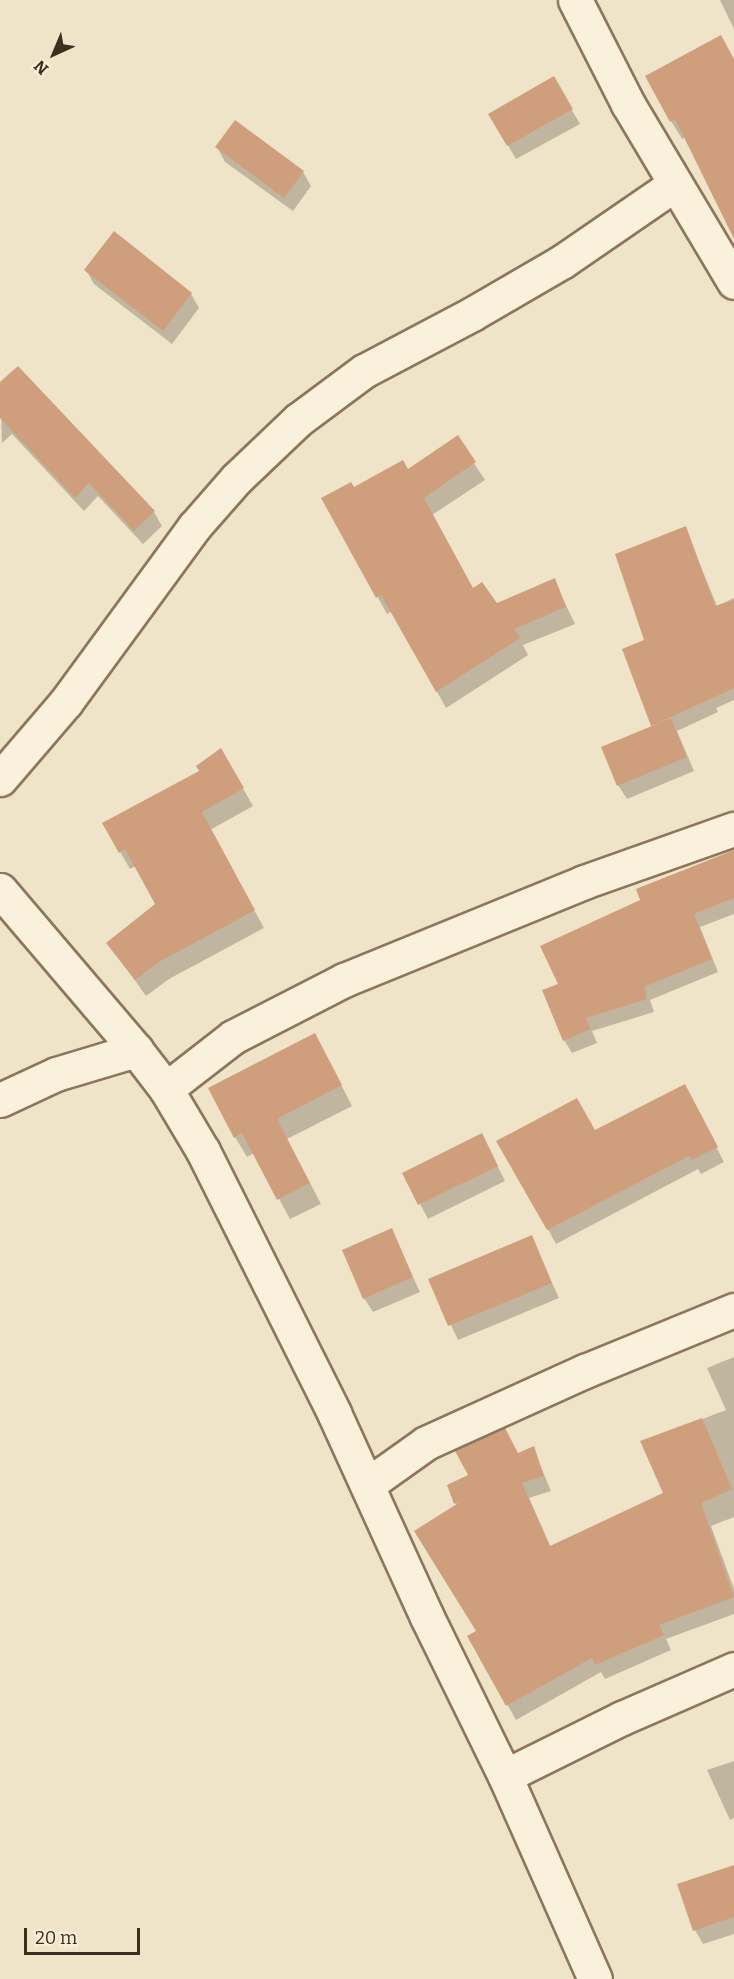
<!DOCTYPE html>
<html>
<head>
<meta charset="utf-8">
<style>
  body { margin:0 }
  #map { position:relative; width:734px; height:1979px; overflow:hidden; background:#f0e4c8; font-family:Bitter,serif }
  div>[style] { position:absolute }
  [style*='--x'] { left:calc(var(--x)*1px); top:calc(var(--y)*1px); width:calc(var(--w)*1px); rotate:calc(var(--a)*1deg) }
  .shadow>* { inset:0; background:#0003 }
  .building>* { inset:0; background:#cf9f7d }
  .roads { filter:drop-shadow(2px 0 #8d765c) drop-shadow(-2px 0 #8d765c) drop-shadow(0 2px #8d765c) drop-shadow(0 -2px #8d765c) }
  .minor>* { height:33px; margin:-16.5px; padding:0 16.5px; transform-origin:16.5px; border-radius:16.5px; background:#faf1dc }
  span { translate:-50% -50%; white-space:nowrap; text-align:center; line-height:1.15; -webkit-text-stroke:6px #f7eed8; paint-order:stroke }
  .north { position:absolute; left:24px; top:24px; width:60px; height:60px; -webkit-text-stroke:4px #f7eed8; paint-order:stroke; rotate:224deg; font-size:16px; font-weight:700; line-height:24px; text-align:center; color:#3d2e20 }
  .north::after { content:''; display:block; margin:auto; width:21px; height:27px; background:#3d2e20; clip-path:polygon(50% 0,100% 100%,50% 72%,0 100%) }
  .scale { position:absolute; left:24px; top:1928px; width:116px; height:27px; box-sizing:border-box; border:3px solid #3d2e20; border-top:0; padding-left:8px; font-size:18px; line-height:21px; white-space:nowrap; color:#3d2e20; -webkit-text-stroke:4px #f7eed8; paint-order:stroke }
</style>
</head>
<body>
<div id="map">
  <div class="shadow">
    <div style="clip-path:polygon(720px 0,734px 0,734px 29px)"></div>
    <div style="clip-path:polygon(734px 61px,734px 236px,686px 137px,682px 139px,671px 121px)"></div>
    <div style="clip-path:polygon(553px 78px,580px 124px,516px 159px,490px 115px)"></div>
    <div style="clip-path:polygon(217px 147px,303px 172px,311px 186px,293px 211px,225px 162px)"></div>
    <div style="clip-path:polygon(86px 270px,191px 294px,199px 308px,172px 344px,94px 284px)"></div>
    <div style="clip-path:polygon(0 384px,154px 512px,162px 526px,143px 544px,98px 496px,84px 511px,12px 434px,2px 443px)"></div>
    <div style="clip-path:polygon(457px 437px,485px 480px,432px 515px,473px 590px,496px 605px,554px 580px,575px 624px,523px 645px,528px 655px,446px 708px,392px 611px,387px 614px,323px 499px,408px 471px)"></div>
    <div style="clip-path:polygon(685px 528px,717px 606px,734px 598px,734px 700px,716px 708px,718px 712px,677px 731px,694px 771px,627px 799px,618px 785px,653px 727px,646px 641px)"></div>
    <div style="clip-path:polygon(221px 750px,253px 806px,210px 830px,264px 928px,169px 979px,146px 996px,108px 943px,157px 905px,136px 866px,130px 869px,104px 824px,201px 772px)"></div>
    <div style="clip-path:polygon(734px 852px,734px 914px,700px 927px,718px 972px,650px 1000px,654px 1012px,592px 1031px,597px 1043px,572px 1053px,564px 1040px,560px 984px,642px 901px)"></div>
    <div style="clip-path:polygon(326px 1055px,352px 1106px,287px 1139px,321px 1204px,290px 1219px,254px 1153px,247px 1157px,235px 1137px)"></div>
    <div style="clip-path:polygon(692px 1100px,724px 1162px,701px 1174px,698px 1169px,556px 1244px,499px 1142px,594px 1132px)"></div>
    <div style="clip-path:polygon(489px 1149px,505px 1181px,428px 1219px,404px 1174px)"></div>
    <div style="clip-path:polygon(391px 1230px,420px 1292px,373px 1312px,364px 1298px)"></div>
    <div style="clip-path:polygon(531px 1237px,559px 1298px,458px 1340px,430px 1280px)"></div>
    <div style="clip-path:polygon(734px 1357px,734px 1517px,711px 1526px,734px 1589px,734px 1614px,666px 1639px,671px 1650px,605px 1679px,601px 1672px,516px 1720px,469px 1637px,477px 1632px,457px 1506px,449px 1485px,533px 1448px,551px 1491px,529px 1498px,551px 1548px,665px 1494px,642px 1442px,726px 1410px,707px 1368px)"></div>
    <div style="clip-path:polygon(734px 1761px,734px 1818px,730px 1820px,707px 1770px)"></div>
    <div style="clip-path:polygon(734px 1867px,734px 1934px,703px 1944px,695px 1930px)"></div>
  </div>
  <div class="building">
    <div style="clip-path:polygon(721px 35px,734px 59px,734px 239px,675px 119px,670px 122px,645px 76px)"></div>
    <div style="clip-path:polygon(554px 76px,573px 109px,507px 146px,488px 114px)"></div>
    <div style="clip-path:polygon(235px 120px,304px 171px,284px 198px,215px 147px)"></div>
    <div style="clip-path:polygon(114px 231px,192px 293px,163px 331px,84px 270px)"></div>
    <div style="clip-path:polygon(18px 366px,155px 511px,134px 531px,89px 483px,75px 498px,0 418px,0 382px)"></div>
    <div style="clip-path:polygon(458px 435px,476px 462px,424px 498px,473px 588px,482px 582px,497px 603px,555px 578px,566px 607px,514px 629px,520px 638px,436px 692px,381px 595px,376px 598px,321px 498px,351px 482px,354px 487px,403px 460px,408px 469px)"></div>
    <div style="clip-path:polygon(686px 526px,715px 606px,734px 600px,734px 688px,651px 726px,622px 649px,644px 640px,615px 554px)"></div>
    <div style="clip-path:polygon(671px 718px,687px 757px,617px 786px,601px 747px)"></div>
    <div style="clip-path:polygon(221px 748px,244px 788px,202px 812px,255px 910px,159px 962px,135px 980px,106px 943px,155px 904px,125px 849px,119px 853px,102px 823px,199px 771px,196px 766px)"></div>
    <div style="clip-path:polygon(734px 850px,734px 898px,694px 914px,712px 959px,644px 987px,647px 999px,586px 1018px,591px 1029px,563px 1041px,542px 990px,558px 984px,540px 946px,640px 900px,636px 889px)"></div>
    <div style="clip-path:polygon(315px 1033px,342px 1085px,277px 1119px,310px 1183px,277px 1200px,242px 1133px,234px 1138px,208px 1088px)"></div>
    <div style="clip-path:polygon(685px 1084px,718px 1147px,692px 1160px,689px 1156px,547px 1230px,496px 1141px,577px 1098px,595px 1130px)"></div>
    <div style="clip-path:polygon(482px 1133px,498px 1166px,418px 1205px,402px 1173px)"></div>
    <div style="clip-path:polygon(392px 1228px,413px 1277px,363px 1299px,342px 1250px)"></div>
    <div style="clip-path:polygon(532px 1235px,552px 1283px,448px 1326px,428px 1279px)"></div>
    <div style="clip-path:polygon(702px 1418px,732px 1489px,701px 1503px,734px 1597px,659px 1625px,664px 1635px,595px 1665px,592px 1658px,506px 1706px,467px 1636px,476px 1631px,414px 1531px,460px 1502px,454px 1504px,447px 1485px,468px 1475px,455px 1451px,505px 1428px,518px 1453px,534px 1446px,544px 1476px,522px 1483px,550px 1546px,663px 1493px,640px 1441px)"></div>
    <div style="clip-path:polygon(734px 1865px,734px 1917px,693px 1931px,677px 1884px)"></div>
  </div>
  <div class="roads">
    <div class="minor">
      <div style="--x:575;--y:0;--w:117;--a:63"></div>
      <div style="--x:628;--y:104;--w:207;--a:59.2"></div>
      <div style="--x:0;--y:779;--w:101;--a:-49.4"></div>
      <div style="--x:66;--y:702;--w:217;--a:-53.8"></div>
      <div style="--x:194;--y:527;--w:64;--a:-48.8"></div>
      <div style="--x:236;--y:479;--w:86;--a:-43.6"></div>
      <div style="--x:298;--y:420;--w:82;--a:-36.6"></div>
      <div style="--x:364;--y:371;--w:122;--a:-27.8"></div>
      <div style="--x:472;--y:314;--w:105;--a:-30.2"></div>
      <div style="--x:563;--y:261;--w:136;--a:-34.5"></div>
      <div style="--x:0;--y:890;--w:210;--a:49.6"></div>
      <div style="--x:136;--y:1050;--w:49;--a:52.4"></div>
      <div style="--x:166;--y:1089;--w:72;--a:59.2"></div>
      <div style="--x:203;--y:1151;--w:293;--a:63.4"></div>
      <div style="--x:334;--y:1413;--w:224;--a:65.5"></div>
      <div style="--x:427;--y:1617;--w:177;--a:63.9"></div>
      <div style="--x:505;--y:1776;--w:222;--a:66.1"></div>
      <div style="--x:166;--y:1089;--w:85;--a:-37.8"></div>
      <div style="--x:233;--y:1037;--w:125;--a:-27.2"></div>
      <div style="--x:344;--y:980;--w:259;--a:-22.2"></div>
      <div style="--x:584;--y:882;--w:159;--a:-19.5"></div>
      <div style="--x:0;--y:1100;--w:62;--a:-24.9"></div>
      <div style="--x:56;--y:1074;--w:84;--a:-16.7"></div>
      <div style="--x:367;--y:1485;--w:72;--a:-35.4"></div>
      <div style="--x:426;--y:1443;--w:175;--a:-24.4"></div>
      <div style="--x:585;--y:1371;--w:161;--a:-22.3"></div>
      <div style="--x:505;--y:1776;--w:131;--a:-26.4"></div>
      <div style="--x:622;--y:1718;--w:122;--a:-23.6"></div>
    </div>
  </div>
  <div class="north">N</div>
  <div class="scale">20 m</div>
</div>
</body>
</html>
